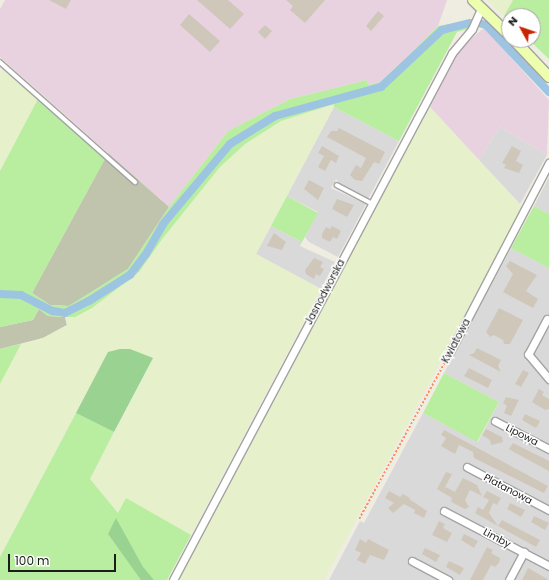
<!DOCTYPE html>
<html>
<head>
<meta charset="utf-8">
<style>
  body { margin:0 }
  #map { position:relative; width:549px; height:580px; overflow:hidden; background:#efede1; font-family:Poppins,sans-serif }
  div>[style] { position:absolute }
  [style*='--x'] { left:calc(var(--x)*1px); top:calc(var(--y)*1px); width:calc(var(--w)*1px); rotate:calc(var(--a)*1deg) }
  .residential>* { inset:0; background:#dad9d9 }
  .industrial>* { inset:0; background:#e9d2e0 }
  .construction>* { inset:0; background:#c0c4ac }
  .farmland>* { inset:0; background:#e6f0ca }
  .grass>* { inset:0; background:#b9eea1 }
  .forest>* { inset:0; background:#99d291 }
  .canal>* { height:8px; margin:-4px; padding:0 4px; transform-origin:4px; border-radius:4px; background:#9dc5e1 }
  .building>* { inset:0; background:#cfc7ba }
  .path>* { height:1.5px; margin-top:-0.75px; transform-origin:0; background:repeating-linear-gradient(90deg,#ff8e62 0 2px,transparent 0 4px) }
  .roads { filter:drop-shadow(1px 0 #a3a3a3) drop-shadow(-1px 0 #a3a3a3) drop-shadow(0 1px #a3a3a3) drop-shadow(0 -1px #a3a3a3) }
  .service>* { height:3.5px; margin:-1.75px; padding:0 1.75px; transform-origin:1.75px; border-radius:1.75px; background:#fff }
  .minor>* { height:7px; margin:-3.5px; padding:0 3.5px; transform-origin:3.5px; border-radius:3.5px; background:#fff }
  .secondary>* { height:10px; margin:-5px; padding:0 5px; transform-origin:5px; border-radius:5px; background:#edffaf }
  span { translate:-50% -50%; white-space:nowrap; text-align:center; line-height:1.15; -webkit-text-stroke:3px #fff; paint-order:stroke }
  .street-label { font-size:10px; color:#1c1c1c }
  .north { position:absolute; left:501px; top:8px; width:40px; height:40px; box-sizing:border-box; background:#fff; border:1px solid #a4a4a4; border-radius:50%; rotate:310deg; font-size:11px; font-weight:700; line-height:16px; text-align:center; color:#1c1c1c }
  .north::after { content:''; display:block; margin:auto; width:14px; height:18px; background:#c92400; clip-path:polygon(50% 0,100% 100%,50% 72%,0 100%) }
  .scale { position:absolute; left:8px; top:554px; width:108px; height:18px; box-sizing:border-box; border:2px solid #1c1c1c; border-top:0; padding-left:5px; font-size:12px; line-height:14px; white-space:nowrap; color:#1c1c1c; -webkit-text-stroke:3px #fff; paint-order:stroke }
</style>
</head>
<body>
<div id="map">
  <div class="residential">
    <div style="clip-path:polygon(334px 107px,399px 141px,368px 199px,340px 184px,336px 179px,331px 188px,366px 204px,338px 257px,309px 242px,305px 237px,318px 212px,287px 196px)"></div>
    <div style="clip-path:polygon(500px 127px,547px 155px,520px 204px,479px 160px)"></div>
    <div style="clip-path:polygon(549px 177px,549px 214px,534px 206px)"></div>
    <div style="clip-path:polygon(271px 226px,302px 242px,300px 246px,335px 262px,321px 289px,256px 254px)"></div>
    <div style="clip-path:polygon(511px 248px,549px 268px,549px 580px,329px 580px,360px 521px,364px 523px,423px 413px,478px 442px,499px 402px,444px 373px)"></div>
  </div>
  <div class="industrial">
    <div style="clip-path:polygon(5px 0,447px 0,438px 26px,381px 82px,368px 85px,367px 80px,290px 99px,228px 131px,169px 207px,0 57px,0 9px)"></div>
    <div style="clip-path:polygon(484px 28px,549px 100px,547px 155px,500px 127px,479px 160px,429px 106px,461px 47px)"></div>
  </div>
  <div class="construction">
    <div style="clip-path:polygon(108px 153px,169px 207px,128px 269px,69px 306px,50px 305px,32px 293px)"></div>
    <div style="clip-path:polygon(39px 309px,48px 316px,65px 317px,67px 325px,43px 338px,0 349px,0 327px,33px 320px)"></div>
  </div>
  <div class="farmland">
    <div style="clip-path:polygon(487px 0,513px 0,504px 16px)"></div>
    <div style="clip-path:polygon(3px 68px,38px 99px,0 171px,0 74px)"></div>
    <div style="clip-path:polygon(335px 104px,256px 254px,321px 289px,191px 535px,126px 498px,119px 513px,90px 479px,153px 359px,130px 349px,120px 349px,108px 352px,0 557px,0 384px,21px 344px,43px 338px,67px 325px,65px 317px,75px 317px,139px 272px,163px 238px,220px 167px,245px 144px,281px 121px)"></div>
    <div style="clip-path:polygon(429px 106px,522px 207px,426px 389px,324px 580px,176px 580px)"></div>
  </div>
  <div class="grass">
    <div style="clip-path:polygon(513px 0,549px 0,549px 59px,529px 40px,533px 40px,533px 16px,509px 16px,509px 21px,504px 16px)"></div>
    <div style="clip-path:polygon(472px 20px,468px 29px,457px 32px,399px 141px,334px 107px,334px 104px,281px 121px,245px 144px,220px 167px,163px 238px,139px 272px,92px 308px,75px 317px,65px 317px,48px 316px,39px 309px,33px 320px,0 327px,0 171px,38px 99px,105px 159px,32px 293px,50px 305px,69px 306px,128px 269px,169px 207px,228px 131px,290px 99px,367px 80px,368px 85px,381px 82px,438px 26px)"></div>
    <div style="clip-path:polygon(287px 196px,318px 213px,302px 242px,271px 226px)"></div>
    <div style="clip-path:polygon(534px 206px,549px 214px,549px 268px,511px 248px)"></div>
    <div style="clip-path:polygon(21px 344px,0 384px,0 349px)"></div>
    <div style="clip-path:polygon(444px 373px,499px 402px,477px 442px,423px 413px)"></div>
    <div style="clip-path:polygon(76px 413px,114px 432px,90px 479px,118px 513px,126px 498px,191px 535px,167px 580px,154px 580px,108px 534px,142px 580px,0 580px,0 557px)"></div>
  </div>
  <div class="forest">
    <div style="clip-path:polygon(120px 349px,130px 349px,153px 358px,114px 432px,76px 413px,108px 352px)"></div>
    <div style="clip-path:polygon(116px 518px,143px 567px,154px 580px,141px 580px,108px 534px)"></div>
  </div>
  <div class="canal">
    <div style="--x:479;--y:23;--w:7;--a:16"></div>
    <div style="--x:486;--y:25;--w:92;--a:46.8"></div>
    <div style="--x:0;--y:294;--w:21;--a:3"></div>
    <div style="--x:21;--y:295;--w:36;--a:27"></div>
    <div style="--x:53;--y:311;--w:12;--a:9"></div>
    <div style="--x:65;--y:313;--w:27;--a:-27"></div>
    <div style="--x:89;--y:301;--w:49;--a:-32.4"></div>
    <div style="--x:130;--y:275;--w:26;--a:-53"></div>
    <div style="--x:146;--y:254;--w:34;--a:-60"></div>
    <div style="--x:163;--y:224;--w:104;--a:-50.1"></div>
    <div style="--x:230;--y:144;--w:53;--a:-31.9"></div>
    <div style="--x:275;--y:116;--w:110;--a:-15.3"></div>
    <div style="--x:381;--y:87;--w:83;--a:-43.1"></div>
    <div style="--x:442;--y:30;--w:29;--a:-14"></div>
  </div>
  <div class="building">
    <div style="clip-path:polygon(49px 0,71px 0,66px 9px)"></div>
    <div style="clip-path:polygon(197px 0,228px 0,244px 14px,230px 29px)"></div>
    <div style="clip-path:polygon(286px 0,325px 0,305px 23px,290px 10px,293px 6px)"></div>
    <div style="clip-path:polygon(378px 11px,384px 16px,371px 31px,366px 26px)"></div>
    <div style="clip-path:polygon(189px 14px,220px 41px,210px 52px,180px 25px)"></div>
    <div style="clip-path:polygon(265px 25px,272px 31px,265px 39px,258px 32px)"></div>
    <div style="clip-path:polygon(339px 128px,385px 152px,379px 164px,374px 162px,362px 181px,355px 180px,350px 175px,356px 165px,361px 168px,366px 158px,327px 137px,331px 131px,337px 131px)"></div>
    <div style="clip-path:polygon(322px 146px,339px 156px,336px 163px,331px 160px,325px 171px,318px 167px,324px 156px,318px 153px)"></div>
    <div style="clip-path:polygon(512px 146px,521px 151px,516px 161px,523px 165px,519px 173px,504px 168px,506px 165px,502px 163px)"></div>
    <div style="clip-path:polygon(309px 180px,324px 188px,318px 200px,304px 189px)"></div>
    <div style="clip-path:polygon(337px 199px,354px 205px,347px 217px,332px 209px)"></div>
    <div style="clip-path:polygon(332px 226px,341px 231px,337px 239px,333px 237px,330px 242px,322px 238px,322px 234px,326px 227px,330px 229px)"></div>
    <div style="clip-path:polygon(274px 233px,286px 242px,282px 250px,267px 246px)"></div>
    <div style="clip-path:polygon(314px 258px,323px 262px,320px 267px,324px 269px,320px 276px,316px 274px,314px 279px,306px 274px,305px 270px)"></div>
    <div style="clip-path:polygon(510px 261px,537px 275px,526px 291px,538px 299px,533px 308px,503px 292px,513px 274px,506px 266px)"></div>
    <div style="clip-path:polygon(499px 308px,523px 320px,510px 344px,504px 344px,503px 340px,494px 335px,490px 337px,486px 332px)"></div>
    <div style="clip-path:polygon(477px 348px,501px 360px,498px 366px,501px 372px,469px 355px,474px 353px)"></div>
    <div style="clip-path:polygon(469px 368px,492px 380px,488px 388px,464px 376px)"></div>
    <div style="clip-path:polygon(523px 370px,529px 373px,521px 387px,515px 384px)"></div>
    <div style="clip-path:polygon(539px 389px,544px 392px,542px 395px,549px 399px,549px 409px,545px 410px,532px 402px)"></div>
    <div style="clip-path:polygon(506px 397px,519px 400px,511px 416px,504px 413px,507px 406px,503px 403px)"></div>
    <div style="clip-path:polygon(525px 414px,540px 421px,536px 428px,522px 420px)"></div>
    <div style="clip-path:polygon(486px 429px,502px 437px,503px 442px,491px 445px,490px 440px,482px 435px)"></div>
    <div style="clip-path:polygon(444px 430px,548px 486px,544px 493px,474px 458px,473px 452px,459px 445px,455px 454px,441px 446px,446px 438px,441px 435px)"></div>
    <div style="clip-path:polygon(513px 443px,549px 461px,549px 471px,512px 451px,509px 449px)"></div>
    <div style="clip-path:polygon(446px 472px,452px 474px,443px 491px,446px 487px,455px 492px,463px 478px,477px 485px,482px 496px,470px 490px,465px 500px,469px 507px,465px 509px,453px 503px,451px 501px,452px 498px,437px 489px)"></div>
    <div style="clip-path:polygon(389px 491px,400px 497px,403px 494px,410px 498px,409px 499px,427px 511px,424px 518px,414px 513px,415px 510px,404px 504px,393px 513px,388px 508px,394px 503px,385px 498px)"></div>
    <div style="clip-path:polygon(487px 491px,501px 498px,497px 505px,493px 503px,489px 513px,498px 526px,475px 513px,478px 507px,483px 510px,489px 500px,483px 497px)"></div>
    <div style="clip-path:polygon(510px 503px,525px 510px,521px 517px,507px 509px)"></div>
    <div style="clip-path:polygon(534px 516px,549px 523px,545px 530px,531px 522px)"></div>
    <div style="clip-path:polygon(502px 520px,540px 540px,536px 547px,498px 526px)"></div>
    <div style="clip-path:polygon(439px 521px,445px 524px,443px 528px,452px 533px,447px 542px,432px 535px)"></div>
    <div style="clip-path:polygon(464px 534px,478px 541px,474px 548px,461px 540px)"></div>
    <div style="clip-path:polygon(360px 539px,366px 543px,368px 539px,389px 550px,384px 560px,370px 555px,365px 564px,357px 560px,361px 553px,355px 550px)"></div>
    <div style="clip-path:polygon(487px 547px,493px 550px,491px 553px,500px 558px,499px 563px,495px 567px,491px 565px,483px 580px,470px 580px)"></div>
    <div style="clip-path:polygon(425px 548px,440px 555px,436px 562px,422px 554px)"></div>
    <div style="clip-path:polygon(449px 561px,464px 568px,460px 575px,446px 567px)"></div>
    <div style="clip-path:polygon(528px 568px,549px 580px,522px 580px)"></div>
  </div>
  <div class="path">
    <div style="--x:359;--y:519;--w:181;--a:-61.3"></div>
  </div>
  <div class="roads">
    <div class="service">
      <div style="--x:0;--y:62;--w:181;--a:41.6"></div>
      <div style="--x:337;--y:185;--w:40;--a:28"></div>
    </div>
    <div class="minor">
      <div style="--x:547;--y:319;--w:40;--a:118"></div>
      <div style="--x:528;--y:354;--w:33;--a:50"></div>
      <div style="--x:449;--y:354;--w:216;--a:-62.4"></div>
      <div style="--x:495;--y:421;--w:61;--a:27.4"></div>
      <div style="--x:467;--y:467;--w:93;--a:27.7"></div>
      <div style="--x:444;--y:511;--w:119;--a:27.6"></div>
      <div style="--x:412;--y:561;--w:41;--a:27.8"></div>
      <div style="--x:173;--y:580;--w:596;--a:-62.1"></div>
      <div style="--x:452;--y:53;--w:31;--a:-50"></div>
      <div style="--x:472;--y:29;--w:24;--a:-66"></div>
      <div style="--x:509;--y:580;--w:32;--a:-62"></div>
    </div>
    <div class="secondary">
      <div style="--x:473;--y:0;--w:50;--a:44.2"></div>
      <div style="--x:514;--y:40;--w:51;--a:46.6"></div>
    </div>
  </div>
  <div class="street-label">
    <span style="left:325px;top:292px;rotate:-62deg">Jasnodworska</span>
    <span style="left:456px;top:341px;rotate:-62deg">Kwiatowa</span>
    <span style="left:522px;top:435px;rotate:27deg">Lipowa</span>
    <span style="left:508px;top:489px;rotate:28deg">Platanowa</span>
    <span style="left:497px;top:538px;rotate:28deg">Limby</span>
  </div>
  <div class="north">N</div>
  <div class="scale">100 m</div>
</div>
</body>
</html>
